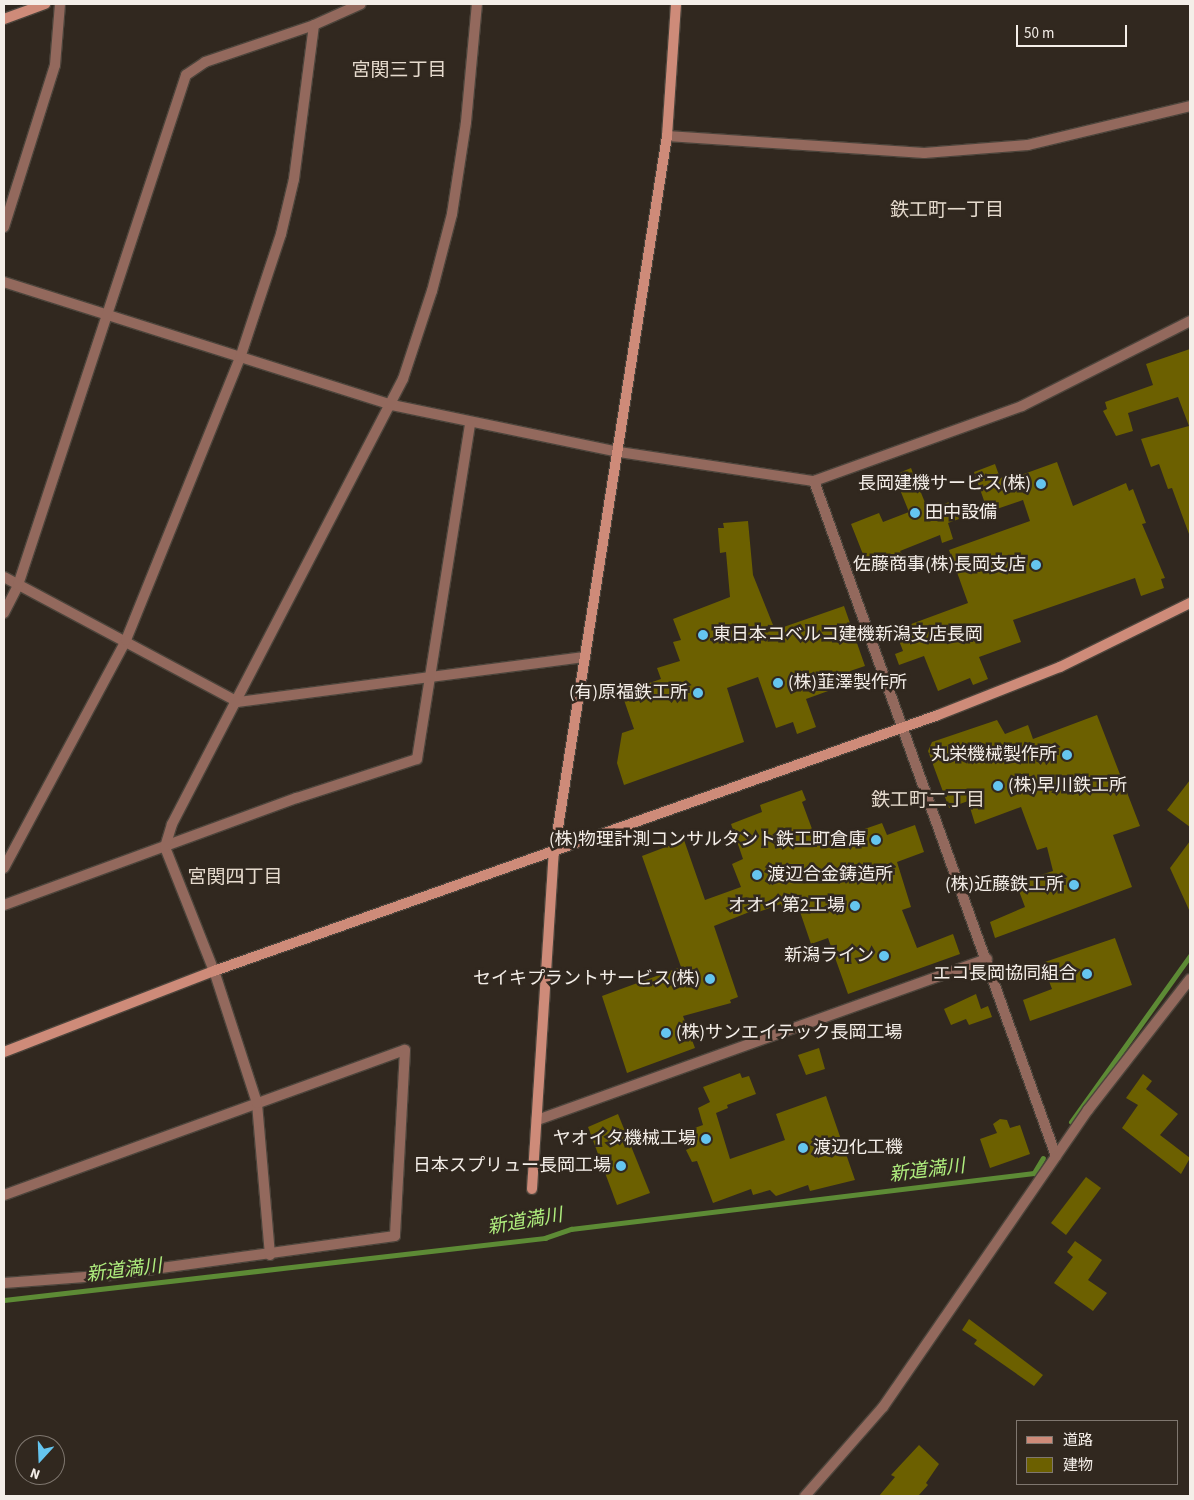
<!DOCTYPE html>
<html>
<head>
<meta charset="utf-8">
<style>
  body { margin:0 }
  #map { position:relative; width:1194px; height:1500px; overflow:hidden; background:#31281f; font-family:"Source Sans 3","Noto Sans JP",sans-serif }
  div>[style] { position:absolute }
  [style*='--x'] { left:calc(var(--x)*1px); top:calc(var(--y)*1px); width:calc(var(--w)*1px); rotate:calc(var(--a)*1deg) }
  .stream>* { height:4.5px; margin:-2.25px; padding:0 2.25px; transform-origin:2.25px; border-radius:2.25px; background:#5d8b35 }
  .building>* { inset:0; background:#6c6000 }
  .roads { filter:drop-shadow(1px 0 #4c443b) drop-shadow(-1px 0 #4c443b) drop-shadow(0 1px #4c443b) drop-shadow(0 -1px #4c443b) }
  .street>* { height:10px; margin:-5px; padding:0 5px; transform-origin:5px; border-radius:5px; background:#93695d }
  .secondary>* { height:10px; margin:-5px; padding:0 5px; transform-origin:5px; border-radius:5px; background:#ce8b79 }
  .dots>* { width:14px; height:14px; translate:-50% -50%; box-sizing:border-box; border:2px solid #31281f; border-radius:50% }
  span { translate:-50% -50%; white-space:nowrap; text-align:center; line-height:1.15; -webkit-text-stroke:5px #31281f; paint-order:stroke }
  .poi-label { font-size:18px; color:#f4eee8 }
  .right { translate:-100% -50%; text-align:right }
  .left { translate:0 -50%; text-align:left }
  .neighbourhood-label { font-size:19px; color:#e5dacd }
  .water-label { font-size:19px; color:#afee7e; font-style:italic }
  .frame { position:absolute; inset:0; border:5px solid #f4eee8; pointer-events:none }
  .legend { position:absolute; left:1016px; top:1420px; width:162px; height:65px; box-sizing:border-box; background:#31281f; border:1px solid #7f776f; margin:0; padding:6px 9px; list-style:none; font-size:15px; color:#f4eee8 }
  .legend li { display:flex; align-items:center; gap:10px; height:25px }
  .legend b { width:25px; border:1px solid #7f776f }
  .north { position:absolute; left:15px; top:1435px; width:50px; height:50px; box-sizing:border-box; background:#31281f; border:1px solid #7f776f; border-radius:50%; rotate:200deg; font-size:14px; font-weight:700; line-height:20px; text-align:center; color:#f4eee8 }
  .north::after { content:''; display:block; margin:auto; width:18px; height:22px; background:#65c5ef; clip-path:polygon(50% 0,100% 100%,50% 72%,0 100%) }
  .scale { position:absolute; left:1016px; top:25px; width:111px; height:22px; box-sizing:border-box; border:2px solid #f4eee8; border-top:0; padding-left:6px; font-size:15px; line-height:18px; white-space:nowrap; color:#f4eee8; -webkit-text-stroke:4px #31281f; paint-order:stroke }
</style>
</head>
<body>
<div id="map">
  <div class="stream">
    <div style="--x:1071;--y:1122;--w:204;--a:-54.4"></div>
    <div style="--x:4;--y:1300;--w:545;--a:-6.54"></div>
    <div style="--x:545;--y:1238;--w:28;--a:-19"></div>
    <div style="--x:571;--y:1229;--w:466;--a:-6.9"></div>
    <div style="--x:1034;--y:1173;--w:17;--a:-59"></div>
  </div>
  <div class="building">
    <div style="clip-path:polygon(1190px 349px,1190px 533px,1189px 534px,1172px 488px,1168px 489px,1159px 464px,1151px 467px,1141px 439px,1189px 426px,1178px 397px,1128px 413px,1133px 431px,1116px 436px,1103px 411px,1107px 409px,1105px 402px,1153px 385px,1146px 364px)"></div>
    <div style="clip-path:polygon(1057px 462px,1073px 506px,1126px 483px,1129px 491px,1133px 489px,1146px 523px,1142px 524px,1165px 578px,1161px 579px,1164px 588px,1141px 596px,1135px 578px,1013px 620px,1021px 642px,979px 657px,988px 679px,973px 685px,970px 678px,938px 691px,924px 656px,899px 665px,895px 654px,903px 651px,895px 630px,968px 603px,949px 550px,1030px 521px,1023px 500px,988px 512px,974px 472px,995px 464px,1000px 478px,1020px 472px,1021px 475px)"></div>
    <div style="clip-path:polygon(911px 468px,928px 510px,952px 501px,959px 519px,948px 523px,953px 539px,942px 543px,940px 535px,900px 551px,904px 559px,870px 572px,851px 524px,879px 513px,883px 522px,909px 512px,894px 475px)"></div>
    <div style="clip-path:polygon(748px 521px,753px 575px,775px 630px,844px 606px,865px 666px,850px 671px,853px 682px,806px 699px,816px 727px,797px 734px,793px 722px,776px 728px,758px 677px,727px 688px,744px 742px,624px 785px,617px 763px,622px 733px,634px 729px,624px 700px,628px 699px,626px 691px,661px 679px,657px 668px,680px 661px,673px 642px,681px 640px,673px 619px,730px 597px,726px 552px,720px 553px,718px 528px,724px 528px,723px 523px)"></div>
    <div style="clip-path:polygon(1097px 715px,1140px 826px,1113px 835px,1132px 887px,995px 938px,990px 922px,1025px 907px,1016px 883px,1053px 871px,1047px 847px,1037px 850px,1021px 807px,975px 824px,968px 801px,949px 808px,928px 751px,932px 742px,997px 720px,1005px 734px,1028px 725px,1033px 739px)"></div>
    <div style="clip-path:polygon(1190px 780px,1190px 827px,1167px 810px)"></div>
    <div style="clip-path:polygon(802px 790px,806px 800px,802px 802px,818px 845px,882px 823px,887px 835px,915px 825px,924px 852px,897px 862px,911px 907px,902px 910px,917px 948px,953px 934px,960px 954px,848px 994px,828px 938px,811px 944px,797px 903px,782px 907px,781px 904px,753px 914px,752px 911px,714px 926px,738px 997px,730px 1000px,731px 1003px,683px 1016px,695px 1048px,627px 1073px,602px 996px,681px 967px,642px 856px,684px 840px,705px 900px,741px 887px,732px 864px,743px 859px,731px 824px,762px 812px,760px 805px)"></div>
    <div style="clip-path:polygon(1190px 841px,1190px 912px,1170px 868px)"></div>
    <div style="clip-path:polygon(1115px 938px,1132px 985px,1030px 1021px,1023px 1000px,1052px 989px,1042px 963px)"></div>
    <div style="clip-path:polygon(976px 994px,981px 1009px,988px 1006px,992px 1017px,969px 1025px,966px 1019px,951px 1025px,944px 1009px)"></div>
    <div style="clip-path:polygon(819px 1048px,825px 1069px,806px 1075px,798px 1055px)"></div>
    <div style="clip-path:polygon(740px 1073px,742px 1078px,749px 1076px,756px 1094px,727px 1105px,728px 1108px,716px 1113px,730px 1159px,785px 1140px,776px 1114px,826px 1096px,855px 1180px,810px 1191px,808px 1185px,776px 1196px,770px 1190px,753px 1195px,751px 1189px,713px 1203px,697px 1161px,692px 1162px,686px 1150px,692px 1147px,686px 1131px,703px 1125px,698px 1108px,710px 1102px,703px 1087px)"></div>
    <div style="clip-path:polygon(1143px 1074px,1152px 1081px,1146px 1089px,1178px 1114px,1160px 1135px,1190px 1158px,1181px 1174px,1122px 1128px,1138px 1105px,1126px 1098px)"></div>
    <div style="clip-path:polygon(618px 1114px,650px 1193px,617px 1205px,588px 1127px)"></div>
    <div style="clip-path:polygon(1000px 1119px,1007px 1120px,1010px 1128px,1020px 1125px,1030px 1154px,990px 1168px,980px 1139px,997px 1133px,993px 1124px)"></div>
    <div style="clip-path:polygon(1086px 1177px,1101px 1188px,1066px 1235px,1051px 1223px)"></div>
    <div style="clip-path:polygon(1075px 1241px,1102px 1260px,1088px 1280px,1107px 1293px,1093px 1311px,1054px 1283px,1073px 1257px,1067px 1252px)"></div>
    <div style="clip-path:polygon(969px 1319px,1043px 1375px,1034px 1386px,974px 1344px,977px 1340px,962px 1330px)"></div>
    <div style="clip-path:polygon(919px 1445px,939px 1464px,926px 1483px,928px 1485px,918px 1496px,879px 1496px,895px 1477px,891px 1475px)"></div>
  </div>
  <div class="roads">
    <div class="street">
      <div style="--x:667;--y:136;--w:258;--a:3.8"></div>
      <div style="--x:924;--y:153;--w:104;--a:-4.4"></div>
      <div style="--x:1028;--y:145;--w:167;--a:-13.5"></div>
      <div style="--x:4;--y:227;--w:170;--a:-72.5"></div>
      <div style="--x:55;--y:65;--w:61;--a:-85.3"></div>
      <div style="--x:4;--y:282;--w:407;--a:17.6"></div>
      <div style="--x:392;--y:405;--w:232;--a:11.7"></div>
      <div style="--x:619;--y:452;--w:197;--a:8.5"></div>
      <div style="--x:814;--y:481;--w:221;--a:-19.8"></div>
      <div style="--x:1022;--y:406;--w:188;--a:-26.8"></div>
      <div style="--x:814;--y:481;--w:717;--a:70.28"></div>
      <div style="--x:4;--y:577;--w:265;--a:28.1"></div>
      <div style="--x:238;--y:702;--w:350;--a:-7.4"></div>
      <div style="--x:4;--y:613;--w:31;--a:-63"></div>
      <div style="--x:18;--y:585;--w:537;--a:-71.77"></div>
      <div style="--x:186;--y:75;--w:23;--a:-34"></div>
      <div style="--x:205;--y:62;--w:115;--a:-18.7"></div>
      <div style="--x:314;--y:25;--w:51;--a:-24.1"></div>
      <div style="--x:4;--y:868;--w:259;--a:-61.8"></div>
      <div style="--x:126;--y:640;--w:304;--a:-68"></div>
      <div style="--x:240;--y:358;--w:131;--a:-71.7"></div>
      <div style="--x:281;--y:234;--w:57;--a:-76.7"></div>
      <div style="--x:294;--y:179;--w:155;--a:-82.6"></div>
      <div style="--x:4;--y:905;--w:312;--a:-20.1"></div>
      <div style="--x:297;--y:798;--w:126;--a:-18"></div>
      <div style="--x:417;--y:759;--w:340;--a:-81"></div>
      <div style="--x:537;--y:1120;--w:478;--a:-19.7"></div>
      <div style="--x:4;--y:1195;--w:426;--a:-19.9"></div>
      <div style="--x:405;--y:1050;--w:186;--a:93.1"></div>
      <div style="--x:395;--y:1236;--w:286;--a:172.2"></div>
      <div style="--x:112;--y:1275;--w:108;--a:175.8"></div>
      <div style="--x:270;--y:1255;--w:153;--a:-94.9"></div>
      <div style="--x:257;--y:1103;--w:139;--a:-108"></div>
      <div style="--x:214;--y:971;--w:133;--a:-111.6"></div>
      <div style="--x:165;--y:847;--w:24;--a:-73"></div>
      <div style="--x:172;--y:824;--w:501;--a:-62.57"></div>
      <div style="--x:403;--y:379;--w:93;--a:-71.8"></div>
      <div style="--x:432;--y:291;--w:80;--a:-75.4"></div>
      <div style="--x:452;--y:214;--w:93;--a:-81.3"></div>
      <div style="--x:466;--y:122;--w:119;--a:-84.7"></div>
      <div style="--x:805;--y:1496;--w:118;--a:-48.8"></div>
      <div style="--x:883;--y:1407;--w:361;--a:-55.4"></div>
      <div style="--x:1088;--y:1110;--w:166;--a:-52.1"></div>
    </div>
    <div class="secondary">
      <div style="--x:4;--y:19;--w:44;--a:-20.1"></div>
      <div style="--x:4;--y:1052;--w:225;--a:-21.1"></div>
      <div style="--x:214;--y:971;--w:768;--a:-19.47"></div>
      <div style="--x:938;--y:715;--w:131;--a:-21.5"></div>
      <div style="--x:1060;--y:667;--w:145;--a:-26.2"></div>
      <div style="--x:532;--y:1189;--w:337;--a:-86.3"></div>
      <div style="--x:554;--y:853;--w:726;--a:-81.04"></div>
      <div style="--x:667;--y:136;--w:132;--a:-86.1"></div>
    </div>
  </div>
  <div class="dots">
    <div style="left:1041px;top:484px;background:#65c5ef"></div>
    <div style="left:915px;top:513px;background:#65c5ef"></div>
    <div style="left:1036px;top:565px;background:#65c5ef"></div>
    <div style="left:703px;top:635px;background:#65c5ef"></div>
    <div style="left:778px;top:683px;background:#65c5ef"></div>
    <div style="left:698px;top:693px;background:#65c5ef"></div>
    <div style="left:1067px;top:755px;background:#65c5ef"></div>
    <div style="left:998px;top:786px;background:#65c5ef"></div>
    <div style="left:876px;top:840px;background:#65c5ef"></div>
    <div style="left:757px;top:875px;background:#65c5ef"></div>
    <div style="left:1074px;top:885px;background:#65c5ef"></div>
    <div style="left:855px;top:906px;background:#65c5ef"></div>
    <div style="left:884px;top:956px;background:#65c5ef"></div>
    <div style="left:1087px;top:974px;background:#65c5ef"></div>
    <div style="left:710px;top:979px;background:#65c5ef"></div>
    <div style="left:666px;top:1033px;background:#65c5ef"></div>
    <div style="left:706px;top:1139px;background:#65c5ef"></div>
    <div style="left:803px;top:1148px;background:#65c5ef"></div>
    <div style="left:621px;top:1166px;background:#65c5ef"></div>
  </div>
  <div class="poi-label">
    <span class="right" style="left:1031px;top:484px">長岡建機サービス(株)</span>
    <span class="left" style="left:925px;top:513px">田中設備</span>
    <span class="right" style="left:1026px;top:565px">佐藤商事(株)長岡支店</span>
    <span class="left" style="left:713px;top:635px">東日本コベルコ建機新潟支店長岡</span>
    <span class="left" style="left:788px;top:683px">(株)韮澤製作所</span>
    <span class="right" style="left:688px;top:693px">(有)原福鉄工所</span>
    <span class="right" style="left:1057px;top:755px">丸栄機械製作所</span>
    <span class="left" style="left:1008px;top:786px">(株)早川鉄工所</span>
    <span class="right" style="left:866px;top:840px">(株)物理計測コンサルタント鉄工町倉庫</span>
    <span class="left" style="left:767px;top:875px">渡辺合金鋳造所</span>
    <span class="right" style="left:1064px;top:885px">(株)近藤鉄工所</span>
    <span class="right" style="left:845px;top:906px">オオイ第2工場</span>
    <span class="right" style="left:874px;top:956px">新潟ライン</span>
    <span class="right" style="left:1077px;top:974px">エコ長岡協同組合</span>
    <span class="right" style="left:700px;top:979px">セイキプラントサービス(株)</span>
    <span class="left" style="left:676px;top:1033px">(株)サンエイテック長岡工場</span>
    <span class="right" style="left:696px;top:1139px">ヤオイタ機械工場</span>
    <span class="left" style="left:813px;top:1148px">渡辺化工機</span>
    <span class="right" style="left:611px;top:1166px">日本スプリュー長岡工場</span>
  </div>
  <div class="neighbourhood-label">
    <span style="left:399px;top:71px">宮関三丁目</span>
    <span style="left:947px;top:211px">鉄工町一丁目</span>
    <span style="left:928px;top:801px">鉄工町二丁目</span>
    <span style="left:235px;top:878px">宮関四丁目</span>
  </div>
  <div class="water-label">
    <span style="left:927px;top:1171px;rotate:-7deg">新道満川</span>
    <span style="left:525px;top:1222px;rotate:-10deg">新道満川</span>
    <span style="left:124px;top:1271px;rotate:-7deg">新道満川</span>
  </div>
  <div class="frame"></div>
  <ul class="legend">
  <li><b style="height:6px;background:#ce8b79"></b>道路</li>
  <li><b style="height:14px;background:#6c6000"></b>建物</li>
  </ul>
  <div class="north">N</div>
  <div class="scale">50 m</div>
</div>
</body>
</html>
